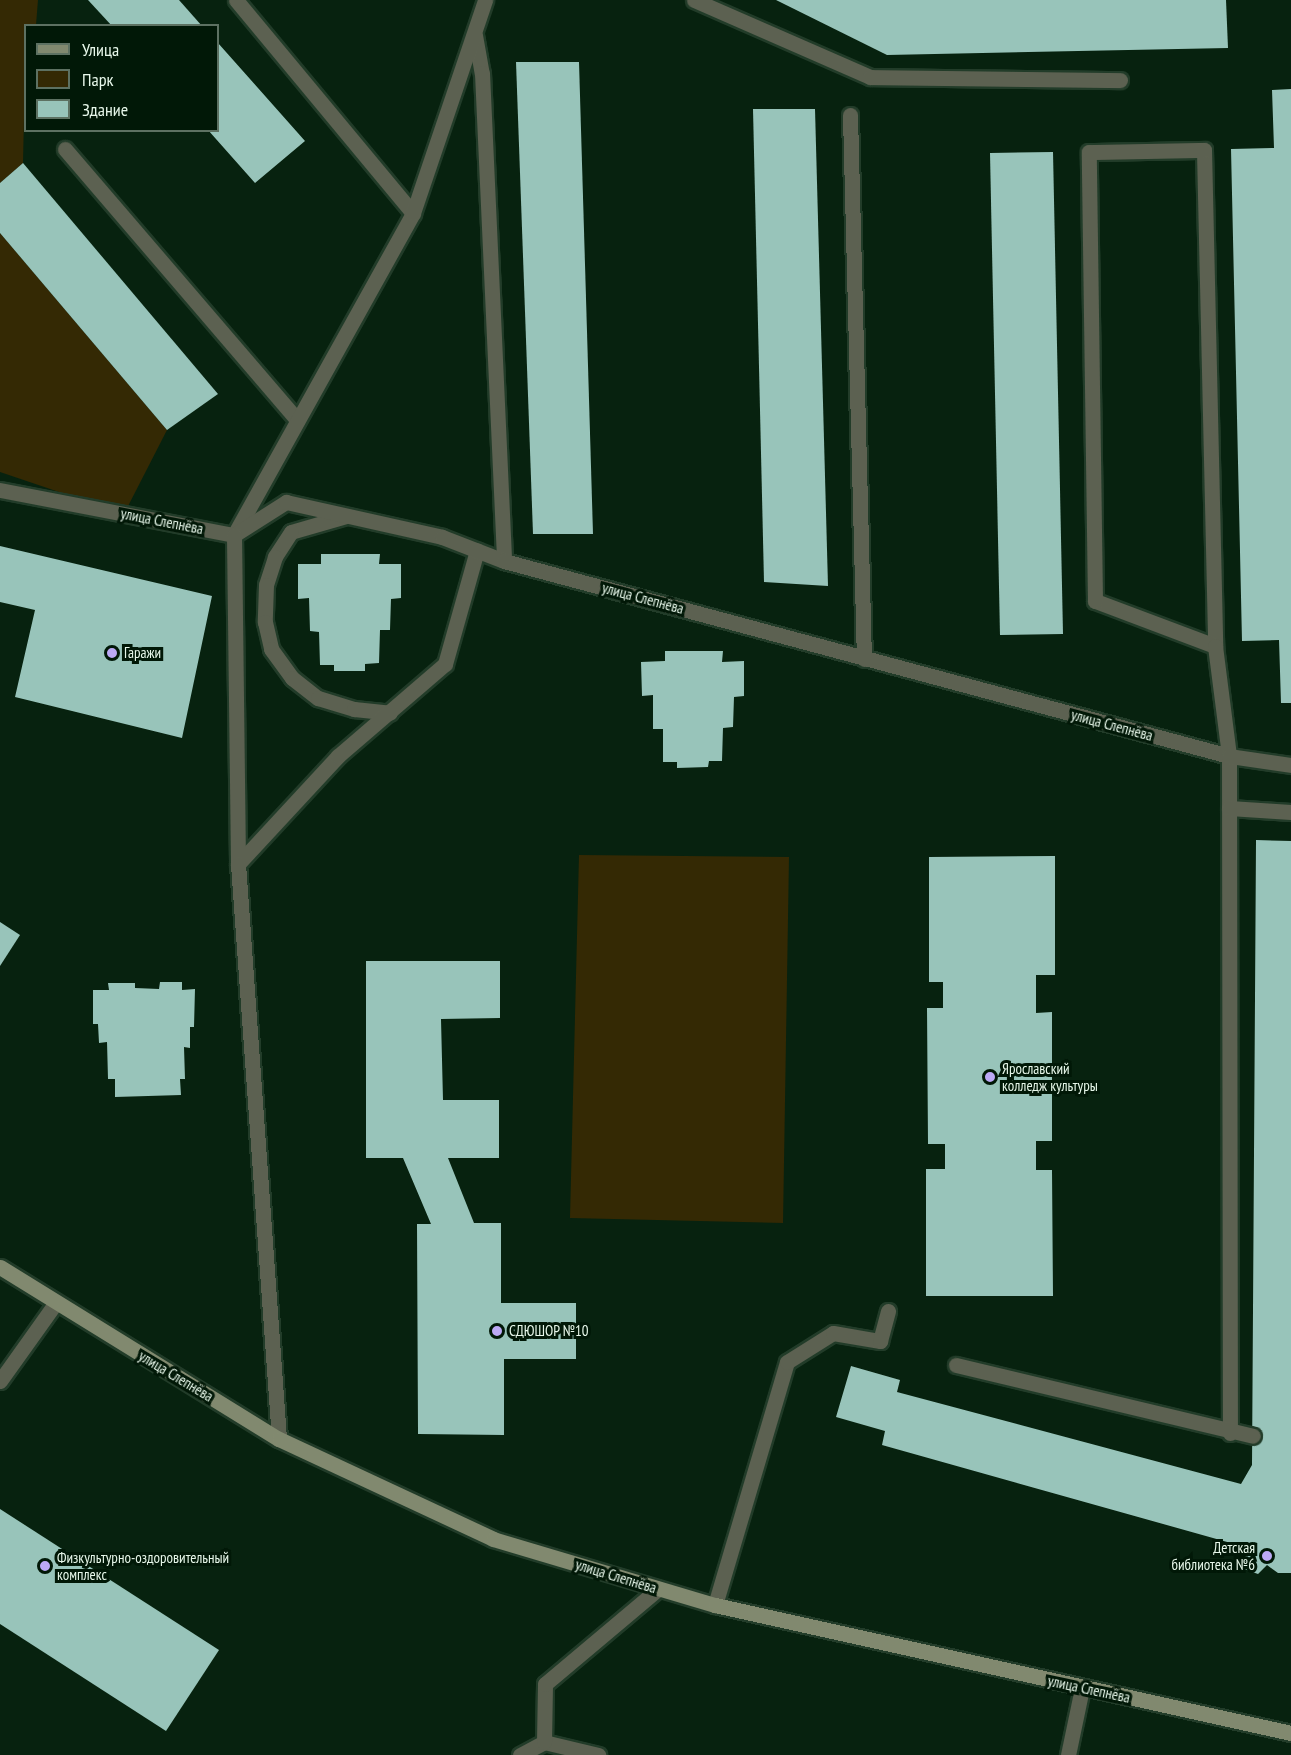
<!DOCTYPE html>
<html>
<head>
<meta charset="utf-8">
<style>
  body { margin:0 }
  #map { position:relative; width:1291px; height:1755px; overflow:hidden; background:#07220f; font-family:"PT Sans Narrow",sans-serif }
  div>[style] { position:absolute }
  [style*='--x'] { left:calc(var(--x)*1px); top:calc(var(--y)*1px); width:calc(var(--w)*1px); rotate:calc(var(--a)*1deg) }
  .green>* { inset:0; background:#342904 }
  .building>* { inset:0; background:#98c4ba }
  .roads { filter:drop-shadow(2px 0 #223c29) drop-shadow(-2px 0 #223c29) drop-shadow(0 2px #223c29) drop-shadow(0 -2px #223c29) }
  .lane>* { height:15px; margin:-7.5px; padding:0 7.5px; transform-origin:7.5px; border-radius:7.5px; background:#5c6151 }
  .street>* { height:15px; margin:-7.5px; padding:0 7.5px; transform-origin:7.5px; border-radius:7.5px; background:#5c6151 }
  .secondary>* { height:15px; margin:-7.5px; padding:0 7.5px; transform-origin:7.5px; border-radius:7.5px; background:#81896f }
  .dots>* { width:16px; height:16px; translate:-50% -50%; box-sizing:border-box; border:3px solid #011807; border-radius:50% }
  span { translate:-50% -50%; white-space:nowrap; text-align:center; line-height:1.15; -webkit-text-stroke:6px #011807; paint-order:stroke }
  .street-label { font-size:15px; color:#e7f7ea }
  .poi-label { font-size:15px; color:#e7f7ea }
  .left { translate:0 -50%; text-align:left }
  .right { translate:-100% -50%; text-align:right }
  .legend { position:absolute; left:24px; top:24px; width:195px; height:108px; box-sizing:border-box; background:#011807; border:2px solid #5d7162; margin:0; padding:8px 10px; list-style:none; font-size:18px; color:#e7f7ea }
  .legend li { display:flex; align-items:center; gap:12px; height:30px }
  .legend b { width:30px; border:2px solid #5d7162 }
</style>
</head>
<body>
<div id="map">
  <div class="green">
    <div style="clip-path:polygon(0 0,38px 0,36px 25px,26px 26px,23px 163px,0 183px)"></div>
    <div style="clip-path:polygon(0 233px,167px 430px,124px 514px,0 472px)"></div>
    <div style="clip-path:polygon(579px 855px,789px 857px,783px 1223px,570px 1218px)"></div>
  </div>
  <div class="building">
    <div style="clip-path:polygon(88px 0,179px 0,202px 26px,112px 26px)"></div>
    <div style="clip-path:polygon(776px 0,1226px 0,1228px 48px,887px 55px)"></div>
    <div style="clip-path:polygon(218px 43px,305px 141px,255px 183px,208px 130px,218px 130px)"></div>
    <div style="clip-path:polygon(516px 62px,579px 62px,593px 534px,533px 534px)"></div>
    <div style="clip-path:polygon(1291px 89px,1291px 703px,1281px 703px,1279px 640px,1242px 641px,1231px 149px,1274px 148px,1272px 90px)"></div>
    <div style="clip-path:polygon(753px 109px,815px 109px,828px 586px,764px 582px)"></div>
    <div style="clip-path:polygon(1053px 152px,1063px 634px,1000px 635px,990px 153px)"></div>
    <div style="clip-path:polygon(23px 163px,218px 394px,167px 430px,0 233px,0 183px)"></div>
    <div style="clip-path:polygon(0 546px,212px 596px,182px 738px,15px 697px,35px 610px,0 602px)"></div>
    <div style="clip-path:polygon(321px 554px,380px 554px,379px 564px,401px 564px,401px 598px,391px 599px,390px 630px,380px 630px,379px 663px,365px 664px,365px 671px,334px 671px,334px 665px,320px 665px,319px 632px,310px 631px,309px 598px,298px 599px,298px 564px,321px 564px)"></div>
    <div style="clip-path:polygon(665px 651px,723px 651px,722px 662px,744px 661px,744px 696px,734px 697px,733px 727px,723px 728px,722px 761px,709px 761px,708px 767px,677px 768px,677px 762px,663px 762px,663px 729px,653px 729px,653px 695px,642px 696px,641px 662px,665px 661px)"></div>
    <div style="clip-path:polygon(1256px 840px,1291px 841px,1291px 1573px,1278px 1573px,1267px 1565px,1258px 1574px,1241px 1568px,1245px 1547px,882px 1445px,885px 1431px,836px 1417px,851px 1366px,900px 1380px,897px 1392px,1241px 1484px,1252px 1465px)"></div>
    <div style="clip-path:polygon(1055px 856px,1055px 975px,1036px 975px,1036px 1013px,1052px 1012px,1052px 1141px,1036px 1141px,1036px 1170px,1052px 1170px,1053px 1296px,926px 1296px,926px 1169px,945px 1169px,945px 1144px,928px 1144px,927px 1008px,943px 1008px,943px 982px,929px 982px,929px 857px)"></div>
    <div style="clip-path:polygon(0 922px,20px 935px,0 966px)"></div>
    <div style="clip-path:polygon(366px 961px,500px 961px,500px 1018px,441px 1019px,443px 1100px,499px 1100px,499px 1158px,448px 1158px,474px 1223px,501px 1223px,501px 1303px,576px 1303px,576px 1359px,504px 1359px,504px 1435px,418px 1434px,417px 1224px,431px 1224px,403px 1158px,366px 1158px)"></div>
    <div style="clip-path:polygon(160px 982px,182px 982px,182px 990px,195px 989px,194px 1027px,190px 1027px,190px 1048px,184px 1047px,185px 1079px,180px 1079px,181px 1095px,115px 1097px,115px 1079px,108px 1079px,107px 1042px,99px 1043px,98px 1024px,93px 1024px,93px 990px,109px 990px,108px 983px,135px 983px,135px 988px,159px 989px)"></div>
    <div style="clip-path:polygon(0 1509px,219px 1650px,166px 1731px,0 1624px)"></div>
  </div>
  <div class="roads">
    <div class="lane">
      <div style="--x:236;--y:0;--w:277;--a:50.3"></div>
      <div style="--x:475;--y:35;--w:39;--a:80"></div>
      <div style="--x:482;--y:73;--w:488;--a:87.4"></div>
      <div style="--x:850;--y:115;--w:544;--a:88.53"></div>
      <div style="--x:65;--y:149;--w:357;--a:49.4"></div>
      <div style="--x:1204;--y:150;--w:496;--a:88.7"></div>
      <div style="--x:1215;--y:646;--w:128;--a:-159.4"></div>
      <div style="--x:1095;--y:601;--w:449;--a:-90.8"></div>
      <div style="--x:1089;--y:152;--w:115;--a:-1"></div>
      <div style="--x:346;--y:516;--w:57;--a:163.8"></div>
      <div style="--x:291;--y:532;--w:30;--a:123"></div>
      <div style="--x:275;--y:557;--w:29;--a:108"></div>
      <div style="--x:266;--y:585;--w:37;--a:92"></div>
      <div style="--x:265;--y:622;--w:28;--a:77"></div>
      <div style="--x:271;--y:649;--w:36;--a:54"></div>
      <div style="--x:292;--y:678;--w:33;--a:38"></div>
      <div style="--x:318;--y:698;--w:38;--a:17"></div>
      <div style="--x:354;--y:709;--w:36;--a:6"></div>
      <div style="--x:234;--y:535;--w:368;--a:-60.9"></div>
      <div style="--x:413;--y:213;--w:225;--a:-71.3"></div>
      <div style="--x:1215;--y:646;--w:111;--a:82.7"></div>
      <div style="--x:1229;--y:756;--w:677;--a:89.92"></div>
      <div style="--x:1229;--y:808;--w:62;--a:3.7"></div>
      <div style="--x:238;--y:864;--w:147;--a:-47.2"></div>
      <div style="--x:338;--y:756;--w:141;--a:-40.7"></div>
      <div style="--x:445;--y:664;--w:118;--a:-74.3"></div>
      <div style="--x:956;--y:1365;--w:305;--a:13.4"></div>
      <div style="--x:715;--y:1605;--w:253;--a:-73.5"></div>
      <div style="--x:787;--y:1362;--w:54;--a:-32.2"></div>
      <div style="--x:833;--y:1333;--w:48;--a:9.7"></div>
      <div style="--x:880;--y:1341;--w:31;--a:-75"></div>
      <div style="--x:544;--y:1742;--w:56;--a:13.5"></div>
      <div style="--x:520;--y:1755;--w:27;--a:-28"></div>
      <div style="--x:544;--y:1742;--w:58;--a:-89"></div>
      <div style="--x:545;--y:1684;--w:148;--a:-40.1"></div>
      <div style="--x:1068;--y:1755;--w:68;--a:-78.2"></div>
    </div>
    <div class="street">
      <div style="--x:694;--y:0;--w:192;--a:23.6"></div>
      <div style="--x:870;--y:77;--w:250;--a:0.7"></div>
      <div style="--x:0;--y:490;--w:238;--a:10.9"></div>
      <div style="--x:234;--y:535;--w:62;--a:-32.4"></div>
      <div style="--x:286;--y:502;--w:160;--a:12.6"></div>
      <div style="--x:442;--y:537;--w:66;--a:21.2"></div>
      <div style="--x:504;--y:561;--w:751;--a:15.05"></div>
      <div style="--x:1229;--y:756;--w:63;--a:8.3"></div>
      <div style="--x:234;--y:535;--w:329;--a:89.3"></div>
      <div style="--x:238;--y:864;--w:576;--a:85.92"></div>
      <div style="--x:0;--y:1381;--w:95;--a:-54.5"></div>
    </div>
    <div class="secondary">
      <div style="--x:0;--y:1267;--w:328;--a:31.7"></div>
      <div style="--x:279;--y:1439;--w:236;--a:25"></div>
      <div style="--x:493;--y:1539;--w:232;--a:16.6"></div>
      <div style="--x:715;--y:1605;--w:590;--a:12.53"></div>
    </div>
  </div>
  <div class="dots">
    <div style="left:112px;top:653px;background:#bca9f5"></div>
    <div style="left:990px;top:1077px;background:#bca9f5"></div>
    <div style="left:497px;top:1331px;background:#bca9f5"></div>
    <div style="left:1267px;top:1556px;background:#bca9f5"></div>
    <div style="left:45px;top:1566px;background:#bca9f5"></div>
  </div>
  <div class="street-label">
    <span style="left:162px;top:521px;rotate:11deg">улица Слепнёва</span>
    <span style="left:643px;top:598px;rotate:15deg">улица Слепнёва</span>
    <span style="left:1112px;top:725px;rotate:15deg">улица Слепнёва</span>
    <span style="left:176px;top:1376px;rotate:31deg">улица Слепнёва</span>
    <span style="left:616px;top:1576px;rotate:17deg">улица Слепнёва</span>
    <span style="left:1089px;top:1689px;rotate:12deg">улица Слепнёва</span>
  </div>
  <div class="poi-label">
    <span class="left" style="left:124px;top:653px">Гаражи</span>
    <span class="left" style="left:1002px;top:1077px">Ярославский<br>колледж культуры</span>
    <span class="left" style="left:509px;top:1331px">СДЮШОР №10</span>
    <span class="right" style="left:1255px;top:1556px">Детская<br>библиотека №6</span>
    <span class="left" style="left:57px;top:1566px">Физкультурно-оздоровительный<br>комплекс</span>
  </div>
  <ul class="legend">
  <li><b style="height:8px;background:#81896f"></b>Улица</li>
  <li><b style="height:16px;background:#342904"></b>Парк</li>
  <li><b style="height:16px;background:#98c4ba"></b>Здание</li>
  </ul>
</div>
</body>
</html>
